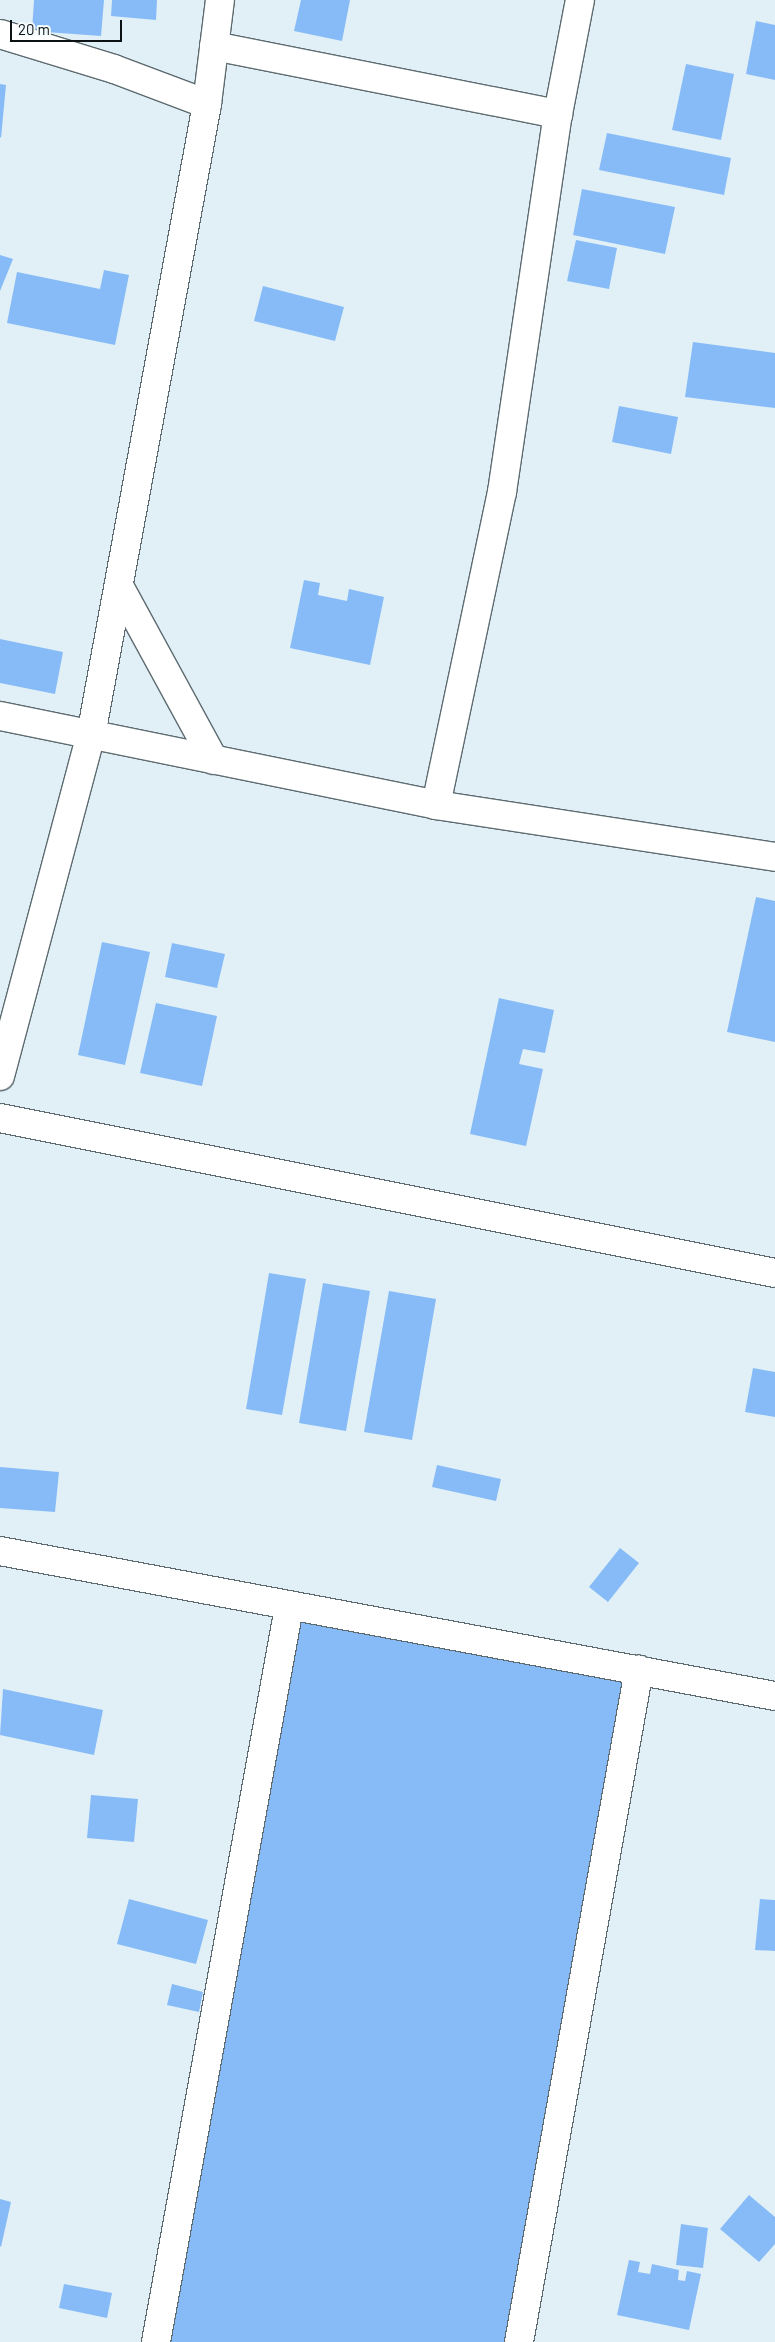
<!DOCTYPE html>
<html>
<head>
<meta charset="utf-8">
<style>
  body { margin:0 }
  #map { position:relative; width:775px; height:2342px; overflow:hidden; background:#e1f0f6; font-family:Barlow,sans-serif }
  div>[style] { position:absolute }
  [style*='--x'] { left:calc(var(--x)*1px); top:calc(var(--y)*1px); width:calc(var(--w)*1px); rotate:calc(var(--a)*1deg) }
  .building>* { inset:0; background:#87bbf7 }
  .roads { filter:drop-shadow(1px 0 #5d6b70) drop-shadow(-1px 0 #5d6b70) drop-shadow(0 1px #5d6b70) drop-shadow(0 -1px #5d6b70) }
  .minor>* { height:28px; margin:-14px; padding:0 14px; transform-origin:14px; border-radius:14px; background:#fff }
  span { translate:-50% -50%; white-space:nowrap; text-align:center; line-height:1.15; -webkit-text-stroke:4px #f5fcfe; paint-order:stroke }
  .scale { position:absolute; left:10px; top:20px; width:112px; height:22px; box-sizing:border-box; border:2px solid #0c1113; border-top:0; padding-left:6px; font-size:15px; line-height:18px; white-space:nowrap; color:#0c1113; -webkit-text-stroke:4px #f5fcfe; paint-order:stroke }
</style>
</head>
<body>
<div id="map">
  <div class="building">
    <div style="clip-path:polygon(34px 0,104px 0,101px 36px,32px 31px)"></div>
    <div style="clip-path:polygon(112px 0,157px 0,156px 20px,111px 16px)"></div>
    <div style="clip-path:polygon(301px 0,350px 0,342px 41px,294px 31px)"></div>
    <div style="clip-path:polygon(756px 21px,775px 25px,775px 80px,746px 74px)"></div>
    <div style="clip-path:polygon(686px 64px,734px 74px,721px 140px,672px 130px)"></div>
    <div style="clip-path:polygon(0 84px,6px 85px,1px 138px,0 137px)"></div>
    <div style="clip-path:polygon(607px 133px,731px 158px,724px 195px,599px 170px)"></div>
    <div style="clip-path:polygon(582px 189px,675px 207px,665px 254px,573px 235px)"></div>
    <div style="clip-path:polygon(576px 240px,617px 248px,609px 289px,567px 281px)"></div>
    <div style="clip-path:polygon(0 255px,13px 259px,0 291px)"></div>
    <div style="clip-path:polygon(104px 270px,129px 275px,115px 345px,7px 323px,17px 272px,100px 289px)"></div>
    <div style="clip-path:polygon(263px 286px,344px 307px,335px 341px,254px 321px)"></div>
    <div style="clip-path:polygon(693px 342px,775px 353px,775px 408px,685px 397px)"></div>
    <div style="clip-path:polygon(619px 406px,678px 417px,671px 454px,612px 442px)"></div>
    <div style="clip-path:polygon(304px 580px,320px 583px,318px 595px,347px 601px,349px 589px,384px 597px,370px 665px,290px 648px)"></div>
    <div style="clip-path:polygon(0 639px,63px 652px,55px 694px,0 683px)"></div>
    <div style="clip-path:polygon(756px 897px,775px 901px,775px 1042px,727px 1032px)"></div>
    <div style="clip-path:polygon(102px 942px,150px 952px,125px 1065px,78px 1055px)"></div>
    <div style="clip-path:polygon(172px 943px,225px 954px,217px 988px,165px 977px)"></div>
    <div style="clip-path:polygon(499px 998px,554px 1010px,545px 1053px,523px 1049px,519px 1064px,543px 1069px,526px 1146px,470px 1134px)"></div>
    <div style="clip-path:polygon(156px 1003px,217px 1016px,202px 1086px,140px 1073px)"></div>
    <div style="clip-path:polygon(269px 1273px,306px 1279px,282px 1415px,246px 1409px)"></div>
    <div style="clip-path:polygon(323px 1283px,370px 1291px,346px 1431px,299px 1423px)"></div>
    <div style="clip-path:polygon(389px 1291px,436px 1299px,412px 1440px,364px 1432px)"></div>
    <div style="clip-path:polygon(753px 1368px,775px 1372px,775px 1417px,745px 1412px)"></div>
    <div style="clip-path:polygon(437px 1465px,501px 1479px,496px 1501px,432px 1487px)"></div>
    <div style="clip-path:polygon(0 1467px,59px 1472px,55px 1512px,0 1508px)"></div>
    <div style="clip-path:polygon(620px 1548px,639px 1563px,608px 1602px,589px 1587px)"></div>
    <div style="clip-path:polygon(301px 1619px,624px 1680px,507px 2342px,170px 2342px)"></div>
    <div style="clip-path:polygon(3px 1689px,103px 1710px,94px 1755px,0 1735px)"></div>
    <div style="clip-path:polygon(91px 1795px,138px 1799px,134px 1842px,87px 1838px)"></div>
    <div style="clip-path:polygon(129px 1899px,208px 1920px,196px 1964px,117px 1944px)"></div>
    <div style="clip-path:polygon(760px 1899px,775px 1900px,775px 1951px,755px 1950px)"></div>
    <div style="clip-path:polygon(172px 1984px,203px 1992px,199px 2012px,167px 2005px)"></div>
    <div style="clip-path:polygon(749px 2195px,775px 2217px,775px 2244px,759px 2262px,720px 2229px)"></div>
    <div style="clip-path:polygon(0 2199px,11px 2202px,1px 2247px,0 2246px)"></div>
    <div style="clip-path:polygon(681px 2224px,708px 2228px,703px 2268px,676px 2265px)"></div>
    <div style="clip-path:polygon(629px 2260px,640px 2262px,638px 2272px,650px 2274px,652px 2264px,679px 2270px,678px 2280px,685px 2281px,687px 2271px,701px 2274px,689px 2330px,617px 2315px)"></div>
    <div style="clip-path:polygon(64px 2284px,112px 2293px,107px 2318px,59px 2308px)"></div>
  </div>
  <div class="roads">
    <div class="minor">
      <div style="--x:0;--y:34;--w:119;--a:17.1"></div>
      <div style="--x:114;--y:69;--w:99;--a:20.6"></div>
      <div style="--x:214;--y:46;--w:351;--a:11.2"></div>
      <div style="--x:119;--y:586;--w:198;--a:61.4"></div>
      <div style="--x:0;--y:716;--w:445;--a:11.5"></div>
      <div style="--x:436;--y:805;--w:343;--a:8.7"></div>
      <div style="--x:436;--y:805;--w:320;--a:-78.1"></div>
      <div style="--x:502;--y:492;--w:382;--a:-81.6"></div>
      <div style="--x:558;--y:114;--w:116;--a:-79.1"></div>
      <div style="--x:0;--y:1076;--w:353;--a:-75.1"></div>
      <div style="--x:91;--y:735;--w:642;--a:-79.58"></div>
      <div style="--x:207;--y:104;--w:105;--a:-82.9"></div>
      <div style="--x:0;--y:1118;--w:790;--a:11.31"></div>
      <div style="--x:0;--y:1551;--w:788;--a:10.6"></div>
      <div style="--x:156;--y:2342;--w:747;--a:-79.74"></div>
      <div style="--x:519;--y:2342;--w:683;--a:-79.88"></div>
    </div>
  </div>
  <div class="scale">20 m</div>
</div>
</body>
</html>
